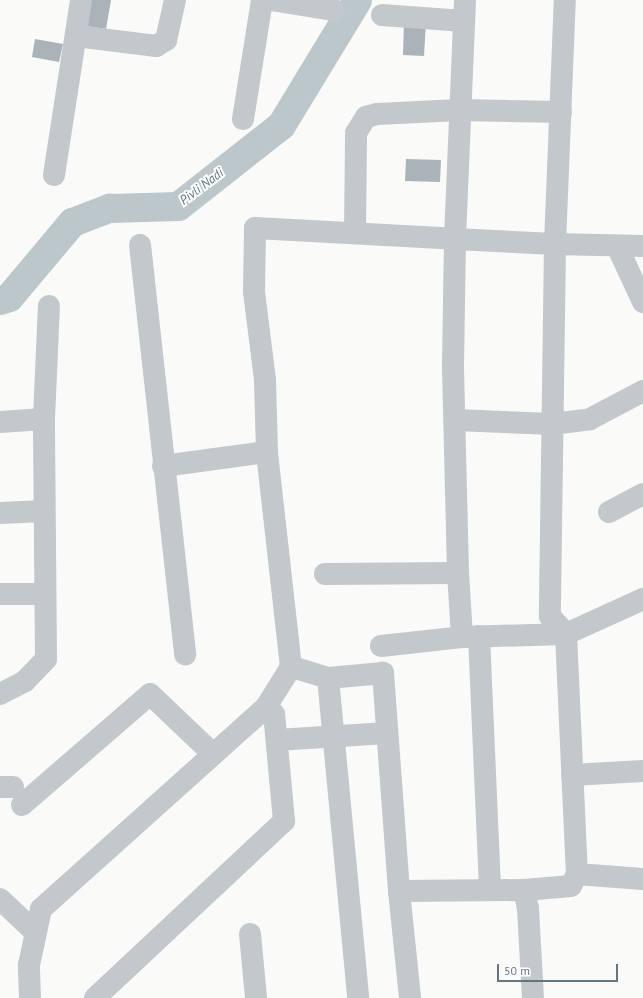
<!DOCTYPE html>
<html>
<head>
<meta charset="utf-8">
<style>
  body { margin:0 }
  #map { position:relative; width:643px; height:998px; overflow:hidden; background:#fafaf8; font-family:"PT Sans",sans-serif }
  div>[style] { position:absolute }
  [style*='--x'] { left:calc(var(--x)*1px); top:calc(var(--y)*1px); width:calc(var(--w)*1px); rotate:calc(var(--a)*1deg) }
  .river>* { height:29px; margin:-14.5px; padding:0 14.5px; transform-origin:14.5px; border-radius:14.5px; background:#bbc7cb }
  .building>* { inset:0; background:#aab3b9 }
  .minor>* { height:22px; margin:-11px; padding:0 11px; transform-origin:11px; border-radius:11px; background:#c3c8cc }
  span { translate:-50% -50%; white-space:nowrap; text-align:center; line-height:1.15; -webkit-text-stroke:4px #fff; paint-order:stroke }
  .water-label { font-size:13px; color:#60757c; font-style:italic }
  .scale { position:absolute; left:497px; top:964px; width:121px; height:18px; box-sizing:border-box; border:2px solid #657683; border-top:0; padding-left:5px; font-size:12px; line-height:14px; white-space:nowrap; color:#657683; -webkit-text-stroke:3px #fff; paint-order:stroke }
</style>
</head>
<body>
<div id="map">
  <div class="river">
    <div style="--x:0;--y:300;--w:9;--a:-18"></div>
    <div style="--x:9;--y:297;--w:98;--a:-50"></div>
    <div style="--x:72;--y:222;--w:40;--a:-21"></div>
    <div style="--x:109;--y:208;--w:69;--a:-1.7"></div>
    <div style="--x:178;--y:206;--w:131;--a:-38.2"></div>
    <div style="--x:281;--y:125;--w:146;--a:-58.7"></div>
  </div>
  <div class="building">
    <div style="clip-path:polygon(91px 0,111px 0,106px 29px,86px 26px)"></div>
    <div style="clip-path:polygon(404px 21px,426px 21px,424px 56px,403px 55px)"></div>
    <div style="clip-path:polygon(35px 39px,63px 44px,59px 62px,32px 57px)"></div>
    <div style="clip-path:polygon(406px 159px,441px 160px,440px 182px,405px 181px)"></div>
  </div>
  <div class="minor">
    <div style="--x:271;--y:0;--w:64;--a:9"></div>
    <div style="--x:465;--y:0;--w:239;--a:92.4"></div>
    <div style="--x:455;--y:239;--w:100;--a:2.9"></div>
    <div style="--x:555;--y:244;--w:244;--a:-87.7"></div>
    <div style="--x:382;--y:15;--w:82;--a:4.2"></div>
    <div style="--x:76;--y:36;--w:81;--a:7.1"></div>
    <div style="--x:156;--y:46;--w:12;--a:-31"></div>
    <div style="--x:166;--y:40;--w:41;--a:-77.3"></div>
    <div style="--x:243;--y:119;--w:121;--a:-80.9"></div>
    <div style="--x:54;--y:175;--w:177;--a:-81.2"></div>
    <div style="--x:355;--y:233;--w:100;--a:-89.4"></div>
    <div style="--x:356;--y:133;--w:19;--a:-58"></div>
    <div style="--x:366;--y:117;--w:11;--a:-15"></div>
    <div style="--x:377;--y:114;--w:82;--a:-2.8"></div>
    <div style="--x:459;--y:110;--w:102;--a:1.1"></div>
    <div style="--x:140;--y:245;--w:412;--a:83.7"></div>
    <div style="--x:617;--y:246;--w:62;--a:65.1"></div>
    <div style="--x:643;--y:246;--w:88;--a:-178.7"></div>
    <div style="--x:555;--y:244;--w:372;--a:90.8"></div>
    <div style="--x:550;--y:616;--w:24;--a:48"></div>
    <div style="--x:566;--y:634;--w:85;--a:-24.4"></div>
    <div style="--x:455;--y:420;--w:97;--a:2.4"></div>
    <div style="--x:552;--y:424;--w:38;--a:-7"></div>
    <div style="--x:590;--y:419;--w:60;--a:-27.8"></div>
    <div style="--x:0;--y:422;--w:44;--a:-3.9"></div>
    <div style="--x:163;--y:466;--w:105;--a:-7.7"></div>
    <div style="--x:609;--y:512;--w:38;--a:-28"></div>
    <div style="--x:0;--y:513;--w:44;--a:-2.6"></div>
    <div style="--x:325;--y:574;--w:133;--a:-0.4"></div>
    <div style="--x:0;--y:594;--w:45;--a:0"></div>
    <div style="--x:479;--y:636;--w:254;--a:87.5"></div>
    <div style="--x:381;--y:646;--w:81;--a:-6.3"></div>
    <div style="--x:328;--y:678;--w:321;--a:84.6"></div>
    <div style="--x:0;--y:694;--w:28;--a:-27"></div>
    <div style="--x:25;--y:681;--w:30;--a:-46"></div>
    <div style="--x:46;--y:659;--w:240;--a:-90.5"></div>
    <div style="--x:44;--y:419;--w:113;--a:-87.5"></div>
    <div style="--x:277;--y:740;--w:110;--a:-3.6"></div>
    <div style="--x:572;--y:775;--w:71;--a:-3.2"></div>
    <div style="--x:0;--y:787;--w:13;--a:0"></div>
    <div style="--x:22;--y:805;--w:169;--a:-40.9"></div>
    <div style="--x:150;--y:694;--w:87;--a:43.6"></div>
    <div style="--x:577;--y:874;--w:66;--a:4.3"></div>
    <div style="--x:524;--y:890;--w:19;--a:78"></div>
    <div style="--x:528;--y:909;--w:89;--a:86.8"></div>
    <div style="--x:399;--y:891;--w:108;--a:84.1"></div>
    <div style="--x:0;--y:899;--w:48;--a:43.3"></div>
    <div style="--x:250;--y:934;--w:64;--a:84.6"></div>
    <div style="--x:30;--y:998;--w:33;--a:-92"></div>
    <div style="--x:29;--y:965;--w:57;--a:-77.9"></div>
    <div style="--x:41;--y:909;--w:302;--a:-41.9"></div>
    <div style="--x:266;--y:707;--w:47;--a:-58"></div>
    <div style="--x:291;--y:667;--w:216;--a:-96.4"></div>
    <div style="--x:267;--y:452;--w:72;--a:-91.6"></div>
    <div style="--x:265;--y:380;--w:89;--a:-97.1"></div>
    <div style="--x:254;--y:292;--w:64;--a:-89.1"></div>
    <div style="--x:255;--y:228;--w:200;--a:3.1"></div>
    <div style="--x:455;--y:239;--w:129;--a:90.9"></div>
    <div style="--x:453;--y:368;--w:205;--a:88.6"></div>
    <div style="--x:458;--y:573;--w:64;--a:86.4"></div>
    <div style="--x:462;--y:637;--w:104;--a:-1.7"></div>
    <div style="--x:566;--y:634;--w:240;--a:87.4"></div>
    <div style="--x:577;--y:874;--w:13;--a:117"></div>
    <div style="--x:571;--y:886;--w:47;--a:175.1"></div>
    <div style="--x:524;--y:890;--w:125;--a:179.5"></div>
    <div style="--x:399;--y:891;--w:219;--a:-94.2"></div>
    <div style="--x:383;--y:673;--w:55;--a:174.8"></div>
    <div style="--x:328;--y:678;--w:39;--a:-163"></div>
    <div style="--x:95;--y:998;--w:259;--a:-43.1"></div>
    <div style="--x:284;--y:821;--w:107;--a:-95.3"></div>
    <div style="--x:274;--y:714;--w:11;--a:-139"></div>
  </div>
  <div class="water-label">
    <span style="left:202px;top:187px;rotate:-37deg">Pivli Nadi</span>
  </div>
  <div class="scale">50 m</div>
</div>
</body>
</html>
